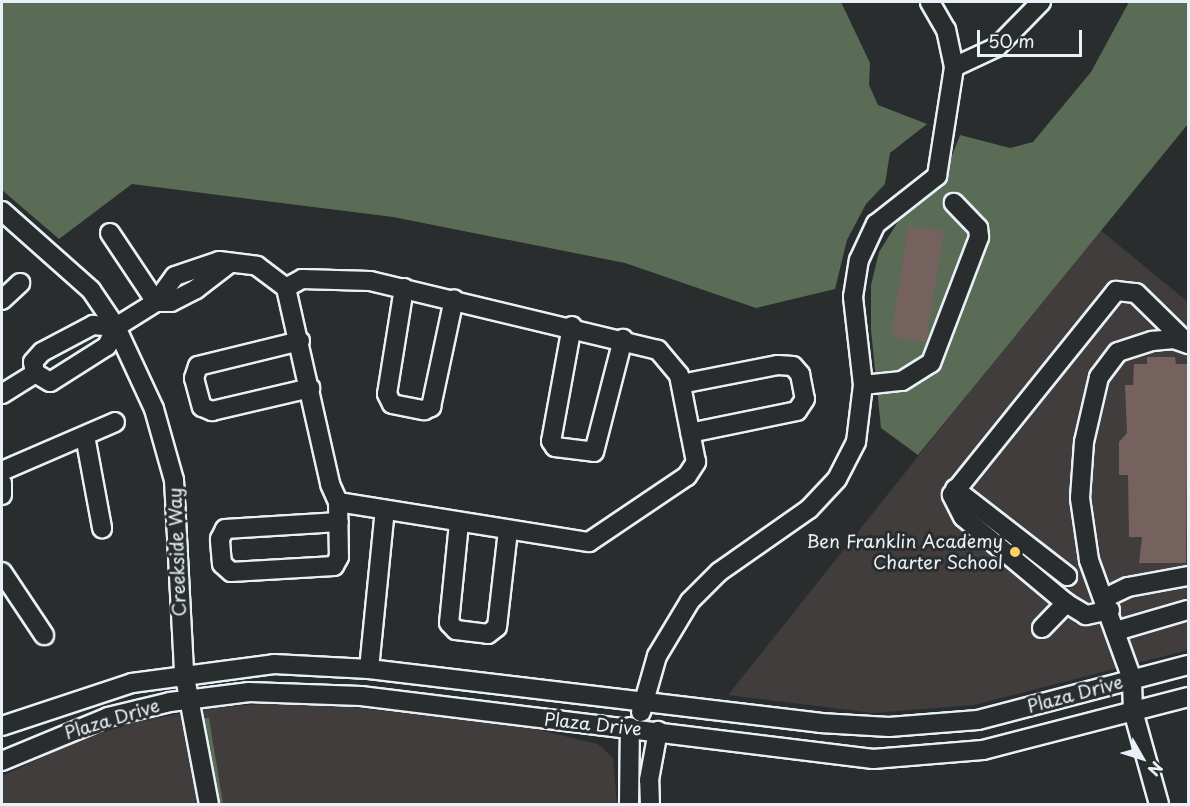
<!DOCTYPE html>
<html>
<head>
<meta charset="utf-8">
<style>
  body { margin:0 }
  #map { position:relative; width:1190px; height:806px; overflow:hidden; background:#2a2d2e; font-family:"Playpen Sans",sans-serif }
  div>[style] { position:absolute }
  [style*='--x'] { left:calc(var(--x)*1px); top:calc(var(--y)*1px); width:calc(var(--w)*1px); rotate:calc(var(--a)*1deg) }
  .built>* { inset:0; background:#403d3c }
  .green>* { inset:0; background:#5a6c56 }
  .building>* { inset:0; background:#75625e }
  .roads { filter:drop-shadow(2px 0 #e8f1f8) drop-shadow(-2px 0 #e8f1f8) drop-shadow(0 2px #e8f1f8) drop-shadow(0 -2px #e8f1f8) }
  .minor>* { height:18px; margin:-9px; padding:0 9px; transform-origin:9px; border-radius:9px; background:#2a2d2e }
  .dots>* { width:16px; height:16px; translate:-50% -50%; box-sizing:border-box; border:3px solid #2a2d2e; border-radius:50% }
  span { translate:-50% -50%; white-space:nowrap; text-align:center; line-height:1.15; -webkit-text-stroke:6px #2a2d2e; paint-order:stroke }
  .poi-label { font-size:18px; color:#e8f1f8 }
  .right { translate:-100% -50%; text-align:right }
  .street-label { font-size:18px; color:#e8f1f8 }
  .frame { position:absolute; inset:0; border:3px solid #e8f1f8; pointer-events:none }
  .north { position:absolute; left:1112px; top:728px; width:60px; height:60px; -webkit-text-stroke:4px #2a2d2e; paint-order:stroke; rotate:129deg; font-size:16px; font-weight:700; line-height:24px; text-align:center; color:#e8f1f8 }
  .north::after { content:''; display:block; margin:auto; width:21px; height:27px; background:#e8f1f8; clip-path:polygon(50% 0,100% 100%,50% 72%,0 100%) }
  .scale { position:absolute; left:977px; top:30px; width:105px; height:27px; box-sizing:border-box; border:3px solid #e8f1f8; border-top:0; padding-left:8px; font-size:18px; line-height:21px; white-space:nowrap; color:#e8f1f8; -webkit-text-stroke:4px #2a2d2e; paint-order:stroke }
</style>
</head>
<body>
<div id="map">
  <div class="built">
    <div style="clip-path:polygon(1099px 229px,1188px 302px,1188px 650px,974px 705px,873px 713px,728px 695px)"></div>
    <div style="clip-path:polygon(304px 702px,522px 726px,598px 744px,613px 758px,617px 804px,2px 804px,2px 776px,79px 740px,137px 722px,216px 707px)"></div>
  </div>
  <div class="green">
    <div style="clip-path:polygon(2px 2px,841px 2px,870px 63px,869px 85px,878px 105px,927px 124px,890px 153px,885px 184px,866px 204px,847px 240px,835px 289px,756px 308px,625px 263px,393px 217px,132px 184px,59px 239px,2px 190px)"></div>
    <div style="clip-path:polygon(1129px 2px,1188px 2px,1188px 124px,918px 455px,881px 428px,871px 330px,871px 285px,879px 252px,904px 212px,939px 189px,960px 135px,1010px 148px,1033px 142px,1091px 72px)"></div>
    <div style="clip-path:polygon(203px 718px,209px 718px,223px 804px,217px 804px)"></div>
  </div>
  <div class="building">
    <div style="clip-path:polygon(908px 226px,944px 231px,926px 342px,891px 337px)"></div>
    <div style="clip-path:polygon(1147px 357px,1175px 357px,1176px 364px,1188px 364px,1186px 563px,1139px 563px,1142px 537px,1129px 537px,1128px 475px,1119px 475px,1119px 442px,1127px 433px,1125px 385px,1133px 385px,1134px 364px,1147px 364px)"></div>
  </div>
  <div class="roads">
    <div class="minor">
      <div style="--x:954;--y:67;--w:47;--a:-24.9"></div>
      <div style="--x:997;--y:47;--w:63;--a:-45.6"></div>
      <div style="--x:2;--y:211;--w:119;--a:41.6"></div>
      <div style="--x:91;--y:290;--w:45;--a:56"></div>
      <div style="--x:116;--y:327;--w:90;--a:65.1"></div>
      <div style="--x:154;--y:409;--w:74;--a:74.3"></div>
      <div style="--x:174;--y:480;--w:192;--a:87"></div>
      <div style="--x:184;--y:672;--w:134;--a:79.3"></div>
      <div style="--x:110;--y:233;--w:83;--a:56.3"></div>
      <div style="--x:404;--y:288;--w:107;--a:99.1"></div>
      <div style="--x:387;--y:394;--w:11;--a:63"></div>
      <div style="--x:392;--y:404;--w:33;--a:11"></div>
      <div style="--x:424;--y:410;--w:8;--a:-23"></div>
      <div style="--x:431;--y:407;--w:110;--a:-78"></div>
      <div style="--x:2;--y:300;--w:25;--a:-43"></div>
      <div style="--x:156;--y:302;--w:32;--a:-54"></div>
      <div style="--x:175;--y:276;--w:46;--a:-18.8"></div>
      <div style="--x:219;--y:261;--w:38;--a:7"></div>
      <div style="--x:257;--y:266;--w:36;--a:37"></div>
      <div style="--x:286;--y:288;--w:201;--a:77.3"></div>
      <div style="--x:330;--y:484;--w:20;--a:66"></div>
      <div style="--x:338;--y:502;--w:254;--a:9.1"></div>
      <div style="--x:589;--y:542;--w:118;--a:-34"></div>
      <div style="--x:687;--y:476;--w:17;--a:-57"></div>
      <div style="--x:696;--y:462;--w:89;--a:-101.1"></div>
      <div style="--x:679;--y:375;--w:33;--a:-130"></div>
      <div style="--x:658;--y:350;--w:296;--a:-166.5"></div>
      <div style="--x:370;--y:281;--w:68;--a:-178.3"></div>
      <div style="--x:302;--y:279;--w:18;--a:151"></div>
      <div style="--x:93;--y:325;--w:23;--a:5"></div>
      <div style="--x:116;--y:327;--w:21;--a:115"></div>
      <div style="--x:107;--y:346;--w:67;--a:147.7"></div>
      <div style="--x:50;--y:382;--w:17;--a:-149"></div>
      <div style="--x:35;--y:373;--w:11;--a:-100"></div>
      <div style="--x:33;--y:362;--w:13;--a:-48"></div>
      <div style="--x:42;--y:352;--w:58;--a:-27.9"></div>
      <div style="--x:572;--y:326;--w:117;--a:100.3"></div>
      <div style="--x:551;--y:441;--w:7;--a:56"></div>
      <div style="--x:555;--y:447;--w:39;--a:7"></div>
      <div style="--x:594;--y:452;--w:117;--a:-75.6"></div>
      <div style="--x:116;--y:327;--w:47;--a:-32"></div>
      <div style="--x:156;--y:302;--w:15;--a:0"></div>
      <div style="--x:171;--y:302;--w:28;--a:-27"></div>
      <div style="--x:196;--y:289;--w:43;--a:-37.4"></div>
      <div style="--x:300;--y:341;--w:105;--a:166.2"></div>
      <div style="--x:198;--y:366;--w:13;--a:108"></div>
      <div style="--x:194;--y:378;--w:30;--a:75"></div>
      <div style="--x:202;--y:407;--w:11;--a:22"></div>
      <div style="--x:212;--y:411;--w:101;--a:-13.2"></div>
      <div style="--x:681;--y:384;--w:99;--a:-11.1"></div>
      <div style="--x:778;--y:365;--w:15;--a:4"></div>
      <div style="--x:793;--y:366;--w:11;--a:49"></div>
      <div style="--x:800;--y:374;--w:25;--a:79"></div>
      <div style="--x:805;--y:399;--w:14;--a:124"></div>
      <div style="--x:797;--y:411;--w:109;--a:168.4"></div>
      <div style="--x:863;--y:385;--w:39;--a:-6"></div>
      <div style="--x:902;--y:381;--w:34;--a:-32"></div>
      <div style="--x:931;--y:363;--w:135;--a:-69.1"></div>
      <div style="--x:979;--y:237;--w:9;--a:-96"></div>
      <div style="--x:978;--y:228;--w:35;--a:-134"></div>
      <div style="--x:2;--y:394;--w:39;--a:-32"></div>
      <div style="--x:85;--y:436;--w:94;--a:79.5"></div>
      <div style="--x:2;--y:471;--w:123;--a:-23.4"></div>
      <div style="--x:2;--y:483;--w:12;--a:90"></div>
      <div style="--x:955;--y:489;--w:142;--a:37.8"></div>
      <div style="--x:338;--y:502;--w:55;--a:89"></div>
      <div style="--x:339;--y:557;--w:10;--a:119"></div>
      <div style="--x:334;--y:566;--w:103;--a:176.7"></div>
      <div style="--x:231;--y:572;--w:12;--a:-138"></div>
      <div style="--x:222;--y:564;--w:25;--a:-95"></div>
      <div style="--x:220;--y:539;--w:11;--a:-63"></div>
      <div style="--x:225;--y:529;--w:114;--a:-3.5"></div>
      <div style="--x:459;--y:523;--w:100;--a:95.7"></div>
      <div style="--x:449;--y:623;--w:10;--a:45"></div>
      <div style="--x:456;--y:630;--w:32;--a:7"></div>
      <div style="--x:488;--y:634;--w:11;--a:-38"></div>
      <div style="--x:497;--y:627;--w:97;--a:-83.5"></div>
      <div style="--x:2;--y:572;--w:76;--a:56.3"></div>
      <div style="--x:1105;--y:598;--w:25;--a:-26"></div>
      <div style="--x:1128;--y:587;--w:61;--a:-10.4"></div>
      <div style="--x:1110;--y:610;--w:25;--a:168"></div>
      <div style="--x:1086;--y:615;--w:23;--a:-149"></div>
      <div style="--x:1066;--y:603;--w:134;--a:-140.1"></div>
      <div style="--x:963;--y:517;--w:25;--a:-117"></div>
      <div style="--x:952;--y:495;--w:262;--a:-51.2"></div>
      <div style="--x:1116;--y:291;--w:20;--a:6"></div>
      <div style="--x:1136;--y:293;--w:70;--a:44.4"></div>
      <div style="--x:1042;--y:628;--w:35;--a:-46"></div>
      <div style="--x:1116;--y:631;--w:75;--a:-16.3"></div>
      <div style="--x:369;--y:669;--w:160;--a:-84.3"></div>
      <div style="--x:641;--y:712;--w:58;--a:-74.1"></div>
      <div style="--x:657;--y:656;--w:64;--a:-59"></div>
      <div style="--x:690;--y:601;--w:41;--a:-45"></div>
      <div style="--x:719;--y:572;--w:110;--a:-35"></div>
      <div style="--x:809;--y:509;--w:41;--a:-47"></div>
      <div style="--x:837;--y:479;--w:42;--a:-62.8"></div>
      <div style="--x:856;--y:442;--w:57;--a:-83"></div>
      <div style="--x:863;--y:385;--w:89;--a:-96.5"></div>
      <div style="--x:853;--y:297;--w:37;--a:-81"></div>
      <div style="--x:859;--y:260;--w:40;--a:-65"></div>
      <div style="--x:876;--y:224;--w:78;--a:-38.2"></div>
      <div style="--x:937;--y:176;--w:110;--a:-81.1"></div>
      <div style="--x:954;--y:67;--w:38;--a:-102"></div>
      <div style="--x:946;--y:30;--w:32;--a:-120"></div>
      <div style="--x:2;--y:726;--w:137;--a:-18.3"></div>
      <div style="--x:132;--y:683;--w:143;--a:-7.6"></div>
      <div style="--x:274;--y:664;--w:95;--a:3"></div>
      <div style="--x:369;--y:669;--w:454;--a:6.8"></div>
      <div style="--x:820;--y:723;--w:69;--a:3.3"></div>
      <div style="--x:889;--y:727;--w:89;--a:-4.5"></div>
      <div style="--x:978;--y:720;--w:217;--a:-14.7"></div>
      <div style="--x:2;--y:761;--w:115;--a:-22.5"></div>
      <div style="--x:108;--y:717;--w:64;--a:-13.6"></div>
      <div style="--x:170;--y:702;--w:80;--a:-7.2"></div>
      <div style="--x:249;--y:692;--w:112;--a:2"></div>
      <div style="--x:361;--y:696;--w:516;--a:7.01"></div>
      <div style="--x:873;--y:759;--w:110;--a:-4.7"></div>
      <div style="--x:983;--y:750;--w:212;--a:-14.5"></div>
      <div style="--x:629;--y:804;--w:77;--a:-89.3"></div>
      <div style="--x:650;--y:804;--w:24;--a:-92"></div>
      <div style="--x:649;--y:780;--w:50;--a:-79.6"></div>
      <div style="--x:1159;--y:804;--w:97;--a:-105.6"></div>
      <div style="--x:1133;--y:711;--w:32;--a:-92"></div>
      <div style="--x:1132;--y:679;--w:127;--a:-109.9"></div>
      <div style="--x:1089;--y:560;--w:63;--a:-98.3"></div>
      <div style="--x:1080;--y:498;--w:56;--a:-85.9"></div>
      <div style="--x:1084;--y:442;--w:67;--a:-77"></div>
      <div style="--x:1099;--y:377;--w:31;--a:-53"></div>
      <div style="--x:1118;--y:352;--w:36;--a:-18"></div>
      <div style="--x:1152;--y:341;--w:22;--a:-5"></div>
      <div style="--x:1174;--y:339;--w:15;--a:20"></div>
    </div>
  </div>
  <div class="dots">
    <div style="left:1015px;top:552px;background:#ffd166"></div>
  </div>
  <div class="poi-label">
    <span class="right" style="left:1003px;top:552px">Ben Franklin Academy<br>Charter School</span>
  </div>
  <div class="street-label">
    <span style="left:177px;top:552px;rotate:-92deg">Creekside Way</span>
    <span style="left:1075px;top:694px;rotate:-15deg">Plaza Drive</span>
    <span style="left:112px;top:719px;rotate:-17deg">Plaza Drive</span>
    <span style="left:593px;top:724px;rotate:6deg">Plaza Drive</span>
  </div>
  <div class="frame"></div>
  <div class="north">N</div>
  <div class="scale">50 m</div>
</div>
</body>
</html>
